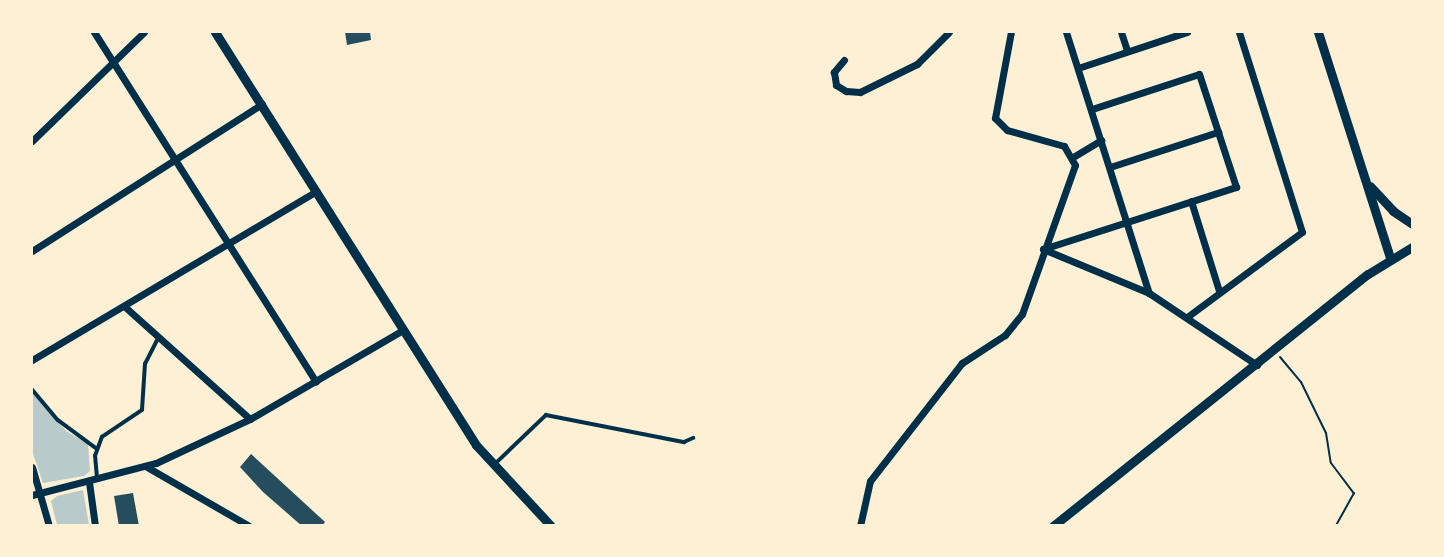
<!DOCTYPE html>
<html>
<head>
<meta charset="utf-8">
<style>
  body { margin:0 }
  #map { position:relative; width:1444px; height:557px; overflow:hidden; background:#fdf0d5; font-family:"Sofia Sans Condensed",sans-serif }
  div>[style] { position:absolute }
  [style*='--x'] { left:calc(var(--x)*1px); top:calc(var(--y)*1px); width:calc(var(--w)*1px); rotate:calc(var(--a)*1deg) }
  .green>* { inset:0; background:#b9caca }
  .building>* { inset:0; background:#264d5e }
  .path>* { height:2px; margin:-1px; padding:0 1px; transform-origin:1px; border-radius:1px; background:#003049 }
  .service>* { height:3.5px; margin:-1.75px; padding:0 1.75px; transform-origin:1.75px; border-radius:1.75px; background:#003049 }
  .minor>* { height:7px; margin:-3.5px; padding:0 3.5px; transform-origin:3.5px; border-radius:3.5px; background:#003049 }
  .tertiary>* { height:9px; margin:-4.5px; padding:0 4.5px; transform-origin:4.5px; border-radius:4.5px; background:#003049 }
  span { translate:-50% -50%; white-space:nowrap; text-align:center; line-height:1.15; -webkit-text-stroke:5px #fdf0d5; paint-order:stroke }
  .frame { position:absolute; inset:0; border:33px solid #fdf0d5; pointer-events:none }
</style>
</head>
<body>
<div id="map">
  <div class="green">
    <div style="clip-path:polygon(32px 391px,66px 431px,88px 444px,90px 471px,84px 476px,43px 483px,32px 451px)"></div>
    <div style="clip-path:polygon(83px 490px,89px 525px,57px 525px,51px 501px,57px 496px)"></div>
  </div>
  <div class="building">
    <div style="clip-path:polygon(345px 32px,370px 32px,371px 40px,347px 45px)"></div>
    <div style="clip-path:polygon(251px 454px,325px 522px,322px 526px,302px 526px,263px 492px,240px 467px)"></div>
    <div style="clip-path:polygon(133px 493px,139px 526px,119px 526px,114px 496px)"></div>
  </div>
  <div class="path">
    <div style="--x:1280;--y:357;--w:33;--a:50"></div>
    <div style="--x:1301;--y:382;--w:57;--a:63.9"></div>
    <div style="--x:1326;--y:433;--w:30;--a:81"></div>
    <div style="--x:1331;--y:463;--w:38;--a:53"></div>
    <div style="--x:1354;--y:493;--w:38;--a:119"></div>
  </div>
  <div class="service">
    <div style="--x:32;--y:389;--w:40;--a:50"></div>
    <div style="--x:58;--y:420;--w:47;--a:36.4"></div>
    <div style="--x:496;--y:463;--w:69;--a:-43.8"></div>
    <div style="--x:546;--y:415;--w:141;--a:11.1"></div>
    <div style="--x:684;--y:442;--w:10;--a:-24"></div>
    <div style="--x:97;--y:478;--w:22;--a:-95"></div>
    <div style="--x:95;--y:456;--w:20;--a:-70"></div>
    <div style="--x:102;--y:437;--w:48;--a:-34"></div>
    <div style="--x:142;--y:410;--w:46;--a:-86.3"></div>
    <div style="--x:145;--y:364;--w:28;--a:-63"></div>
  </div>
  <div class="minor">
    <div style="--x:94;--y:32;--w:414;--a:57.6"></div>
    <div style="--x:1066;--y:32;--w:274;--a:72.4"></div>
    <div style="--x:1149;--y:293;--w:130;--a:33.7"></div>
    <div style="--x:1121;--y:32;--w:20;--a:72"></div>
    <div style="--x:844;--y:60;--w:16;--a:130"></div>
    <div style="--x:834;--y:72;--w:13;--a:81"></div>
    <div style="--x:836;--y:85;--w:12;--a:31"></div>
    <div style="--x:846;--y:91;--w:14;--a:4"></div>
    <div style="--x:860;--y:92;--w:64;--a:-26.2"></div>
    <div style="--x:917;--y:64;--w:45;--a:-45"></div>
    <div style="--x:1078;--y:68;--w:115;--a:-18.3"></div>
    <div style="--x:32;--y:141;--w:156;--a:-44.2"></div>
    <div style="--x:1073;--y:157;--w:33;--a:-31"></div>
    <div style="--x:1110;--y:167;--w:114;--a:-18"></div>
    <div style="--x:1191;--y:201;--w:94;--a:72.7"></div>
    <div style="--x:1043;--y:249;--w:203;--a:-17.8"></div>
    <div style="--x:1236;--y:187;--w:119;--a:-108.1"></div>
    <div style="--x:1199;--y:74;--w:113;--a:161.9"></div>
    <div style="--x:1043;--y:249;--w:115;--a:22.5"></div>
    <div style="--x:32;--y:251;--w:273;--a:-32.6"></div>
    <div style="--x:124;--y:306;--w:169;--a:41.9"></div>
    <div style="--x:1187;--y:317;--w:143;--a:-36.5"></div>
    <div style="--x:1302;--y:232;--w:210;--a:-107.5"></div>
    <div style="--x:32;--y:360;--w:331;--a:-30.7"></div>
    <div style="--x:32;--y:467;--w:61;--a:73.9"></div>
    <div style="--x:147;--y:467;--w:118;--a:30"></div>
    <div style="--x:89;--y:482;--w:44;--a:82.2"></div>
    <div style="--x:32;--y:495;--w:128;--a:-14.5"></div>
    <div style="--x:156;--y:463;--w:104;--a:-25.1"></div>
    <div style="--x:250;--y:419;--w:177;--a:-30.2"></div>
    <div style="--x:860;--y:526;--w:46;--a:-77.5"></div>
    <div style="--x:870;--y:481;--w:150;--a:-52.1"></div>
    <div style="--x:962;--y:363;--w:51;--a:-33.1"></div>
    <div style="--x:1005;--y:335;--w:27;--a:-51"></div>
    <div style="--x:1022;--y:314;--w:158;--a:-70.4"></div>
    <div style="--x:1075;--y:165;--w:22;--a:-120"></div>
    <div style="--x:1064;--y:146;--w:59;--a:-164.3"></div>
    <div style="--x:1007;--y:130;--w:17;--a:-135"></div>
    <div style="--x:995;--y:118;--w:87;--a:-79.5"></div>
  </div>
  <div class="tertiary">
    <div style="--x:215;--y:32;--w:489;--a:57.7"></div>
    <div style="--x:476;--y:445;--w:110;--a:47.2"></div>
    <div style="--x:1318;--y:32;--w:237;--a:72.3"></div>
    <div style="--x:1370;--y:186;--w:34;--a:47"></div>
    <div style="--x:1393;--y:211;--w:23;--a:34"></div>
    <div style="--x:1053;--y:526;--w:403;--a:-38.7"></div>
    <div style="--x:1368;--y:274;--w:52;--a:-31.5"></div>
  </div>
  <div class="frame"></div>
</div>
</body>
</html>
